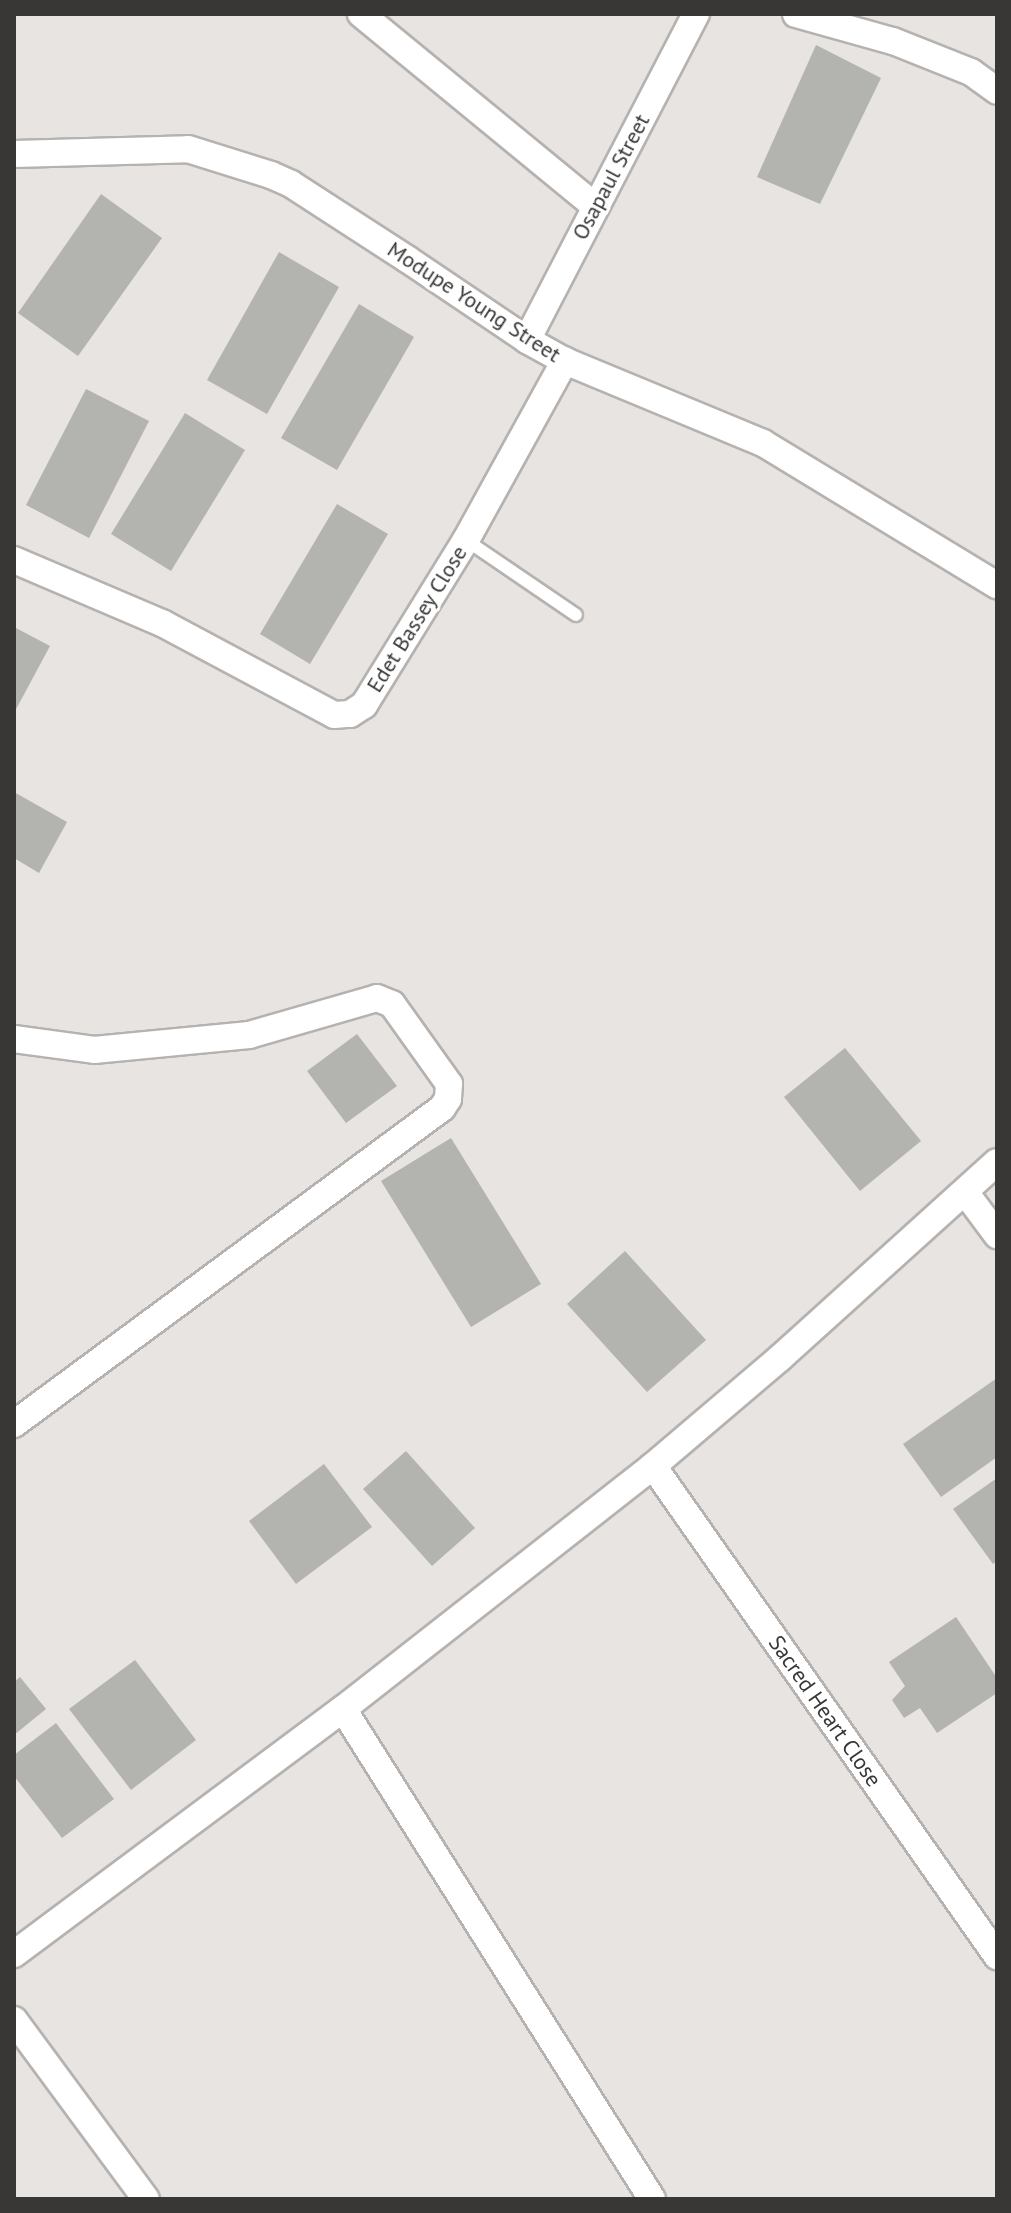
<!DOCTYPE html>
<html>
<head>
<meta charset="utf-8">
<style>
  body { margin:0 }
  #map { position:relative; width:1011px; height:2213px; overflow:hidden; background:#e7e4e1; font-family:"PT Sans",sans-serif }
  div>[style] { position:absolute }
  [style*='--x'] { left:calc(var(--x)*1px); top:calc(var(--y)*1px); width:calc(var(--w)*1px); rotate:calc(var(--a)*1deg) }
  .building>* { inset:0; background:#b3b3b0 }
  .roads { filter:drop-shadow(2px 0 #b5b2af) drop-shadow(-2px 0 #b5b2af) drop-shadow(0 2px #b5b2af) drop-shadow(0 -2px #b5b2af) }
  .service>* { height:12px; margin:-6px; padding:0 6px; transform-origin:6px; border-radius:6px; background:#fff }
  .minor>* { height:26px; margin:-13px; padding:0 13px; transform-origin:13px; border-radius:13px; background:#fff }
  span { translate:-50% -50%; white-space:nowrap; text-align:center; line-height:1.15; -webkit-text-stroke:6px #fff; paint-order:stroke }
  .street-label { font-size:22px; color:#383736 }
  .frame { position:absolute; inset:0; border:16px solid #383736; pointer-events:none }
</style>
</head>
<body>
<div id="map">
  <div class="building">
    <div style="clip-path:polygon(816px 45px,881px 78px,820px 204px,757px 177px)"></div>
    <div style="clip-path:polygon(101px 194px,162px 238px,78px 356px,18px 313px)"></div>
    <div style="clip-path:polygon(279px 252px,339px 287px,267px 414px,207px 380px)"></div>
    <div style="clip-path:polygon(359px 304px,414px 337px,337px 470px,281px 438px)"></div>
    <div style="clip-path:polygon(86px 389px,149px 421px,89px 538px,26px 505px)"></div>
    <div style="clip-path:polygon(185px 413px,245px 450px,171px 571px,111px 534px)"></div>
    <div style="clip-path:polygon(337px 504px,388px 534px,310px 664px,260px 634px)"></div>
    <div style="clip-path:polygon(14px 627px,50px 646px,14px 713px)"></div>
    <div style="clip-path:polygon(14px 792px,67px 822px,39px 873px,14px 858px)"></div>
    <div style="clip-path:polygon(357px 1034px,397px 1086px,346px 1123px,307px 1071px)"></div>
    <div style="clip-path:polygon(845px 1048px,921px 1141px,860px 1191px,784px 1097px)"></div>
    <div style="clip-path:polygon(451px 1138px,541px 1284px,471px 1327px,381px 1181px)"></div>
    <div style="clip-path:polygon(625px 1251px,706px 1340px,647px 1392px,567px 1304px)"></div>
    <div style="clip-path:polygon(997px 1378px,997px 1457px,941px 1497px,903px 1444px)"></div>
    <div style="clip-path:polygon(406px 1451px,475px 1528px,432px 1566px,363px 1489px)"></div>
    <div style="clip-path:polygon(324px 1464px,372px 1527px,296px 1584px,249px 1521px)"></div>
    <div style="clip-path:polygon(997px 1478px,997px 1561px,993px 1564px,953px 1509px)"></div>
    <div style="clip-path:polygon(956px 1617px,997px 1678px,997px 1693px,937px 1733px,920px 1708px,904px 1718px,892px 1700px,905px 1686px,889px 1662px)"></div>
    <div style="clip-path:polygon(135px 1660px,196px 1740px,131px 1790px,69px 1709px)"></div>
    <div style="clip-path:polygon(20px 1677px,46px 1709px,14px 1735px,14px 1682px)"></div>
    <div style="clip-path:polygon(56px 1723px,114px 1799px,62px 1838px,14px 1776px,14px 1755px)"></div>
  </div>
  <div class="roads">
    <div class="service">
      <div style="--x:466;--y:540;--w:133;--a:34.3"></div>
    </div>
    <div class="minor">
      <div style="--x:361;--y:14;--w:303;--a:39.4"></div>
      <div style="--x:796;--y:14;--w:101;--a:15.6"></div>
      <div style="--x:893;--y:41;--w:84;--a:21.7"></div>
      <div style="--x:971;--y:72;--w:32;--a:36"></div>
      <div style="--x:14;--y:154;--w:174;--a:-1.6"></div>
      <div style="--x:188;--y:149;--w:87;--a:17.4"></div>
      <div style="--x:271;--y:175;--w:22;--a:24"></div>
      <div style="--x:291;--y:184;--w:138;--a:32.9"></div>
      <div style="--x:407;--y:259;--w:145;--a:34"></div>
      <div style="--x:527;--y:340;--w:43;--a:28.9"></div>
      <div style="--x:565;--y:361;--w:214;--a:22.5"></div>
      <div style="--x:763;--y:443;--w:274;--a:31.3"></div>
      <div style="--x:527;--y:340;--w:367;--a:-62.6"></div>
      <div style="--x:14;--y:560;--w:161;--a:23.1"></div>
      <div style="--x:162;--y:623;--w:195;--a:28.1"></div>
      <div style="--x:334;--y:715;--w:16;--a:-4"></div>
      <div style="--x:350;--y:714;--w:17;--a:-33"></div>
      <div style="--x:364;--y:705;--w:194;--a:-58.3"></div>
      <div style="--x:466;--y:540;--w:205;--a:-61.1"></div>
      <div style="--x:14;--y:1039;--w:81;--a:7.8"></div>
      <div style="--x:94;--y:1050;--w:156;--a:-5.5"></div>
      <div style="--x:249;--y:1035;--w:133;--a:-16.1"></div>
      <div style="--x:377;--y:998;--w:16;--a:22"></div>
      <div style="--x:392;--y:1004;--w:98;--a:54.5"></div>
      <div style="--x:449;--y:1084;--w:15;--a:94"></div>
      <div style="--x:448;--y:1099;--w:11;--a:124"></div>
      <div style="--x:442;--y:1108;--w:532;--a:143.56"></div>
      <div style="--x:965;--y:1192;--w:54;--a:53.3"></div>
      <div style="--x:653;--y:1466;--w:599;--a:54.93"></div>
      <div style="--x:343;--y:1709;--w:579;--a:57.76"></div>
      <div style="--x:14;--y:1954;--w:410;--a:-36.7"></div>
      <div style="--x:343;--y:1709;--w:394;--a:-38.1"></div>
      <div style="--x:653;--y:1466;--w:167;--a:-40.4"></div>
      <div style="--x:780;--y:1358;--w:292;--a:-42.1"></div>
      <div style="--x:14;--y:2020;--w:222;--a:53.6"></div>
    </div>
  </div>
  <div class="street-label">
    <span style="left:611px;top:177px;rotate:-62deg">Osapaul Street</span>
    <span style="left:474px;top:302px;rotate:33deg">Modupe Young Street</span>
    <span style="left:417px;top:619px;rotate:-58deg">Edet Bassey Close</span>
    <span style="left:825px;top:1711px;rotate:55deg">Sacred Heart Close</span>
  </div>
  <div class="frame"></div>
</div>
</body>
</html>
